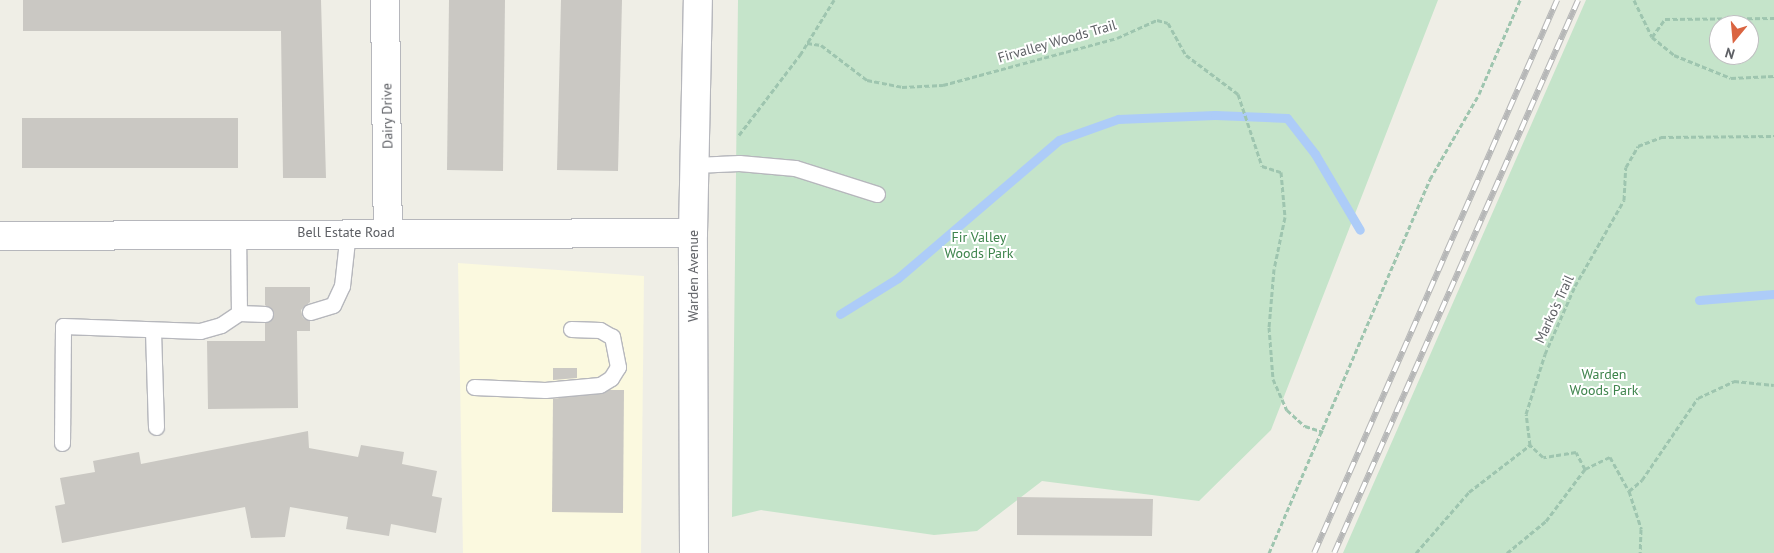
<!DOCTYPE html>
<html>
<head>
<meta charset="utf-8">
<style>
  body { margin:0 }
  #map { position:relative; width:1774px; height:553px; overflow:hidden; background:#efeee6; font-family:"PT Sans",sans-serif }
  div>[style] { position:absolute }
  [style*='--x'] { left:calc(var(--x)*1px); top:calc(var(--y)*1px); width:calc(var(--w)*1px); rotate:calc(var(--a)*1deg) }
  .commercial>* { inset:0; background:#fbf9df }
  .green>* { inset:0; background:#c5e4ca }
  .stream>* { height:9px; margin:-4.5px; padding:0 4.5px; transform-origin:4.5px; border-radius:4.5px; background:#adccf8 }
  .building>* { inset:0; background:#cac8c3 }
  .path>* { height:3px; margin-top:-1.5px; transform-origin:0; background:repeating-linear-gradient(90deg,#9ec5af 0 5px,transparent 0 7.5px) }
  .roads { filter:drop-shadow(1px 0 #b6b7bc) drop-shadow(-1px 0 #b6b7bc) drop-shadow(0 1px #b6b7bc) drop-shadow(0 -1px #b6b7bc) }
  .lane>* { height:15px; margin:-7.5px; padding:0 7.5px; transform-origin:7.5px; border-radius:7.5px; background:#fff }
  .street>* { height:28px; margin:-14px; padding:0 14px; transform-origin:14px; border-radius:14px; background:#fff }
  .secondary>* { height:28px; margin:-14px; padding:0 14px; transform-origin:14px; border-radius:14px; background:#fff }
  .rail>* { height:5.5px; margin-top:-2.75px; transform-origin:0; background:repeating-linear-gradient(90deg,#fff 0 11px,#b6b7b7 0 22px); box-sizing:border-box; border-block:1px solid #b6b7b7 }
  span { translate:-50% -50%; white-space:nowrap; text-align:center; line-height:1.15; -webkit-text-stroke:4px #fff; paint-order:stroke }
  .street-label { font-size:14px; color:#5e6065 }
  .park-label { font-size:14px; color:#3e844c }
  .north { position:absolute; left:1709px; top:15px; width:50px; height:50px; box-sizing:border-box; background:#fff; border:1px solid #bfbfc1; border-radius:50%; rotate:197deg; font-size:14px; font-weight:700; line-height:20px; text-align:center; color:#5e6065 }
  .north::after { content:''; display:block; margin:auto; width:18px; height:22px; background:#da6441; clip-path:polygon(50% 0,100% 100%,50% 72%,0 100%) }
</style>
</head>
<body>
<div id="map">
  <div class="commercial">
    <div style="clip-path:polygon(458px 263px,644px 276px,641px 553px,463px 553px)"></div>
  </div>
  <div class="green">
    <div style="clip-path:polygon(738px 0,1438px 0,1271px 430px,1199px 501px,1042px 481px,977px 531px,934px 535px,761px 510px,732px 517px)"></div>
    <div style="clip-path:polygon(evenodd,1586px 0,1774px 0,1774px 553px,1343px 553px,1586px 0,1719px 25px,1749px 25px,1749px 55px,1719px 55px,1719px 25px)"></div>
  </div>
  <div class="stream">
    <div style="--x:1699;--y:300;--w:75;--a:-4.6"></div>
    <div style="--x:840;--y:314;--w:68;--a:-31.8"></div>
    <div style="--x:898;--y:278;--w:212;--a:-40.6"></div>
    <div style="--x:1059;--y:140;--w:63;--a:-19.6"></div>
    <div style="--x:1118;--y:119;--w:97;--a:-2.4"></div>
    <div style="--x:1215;--y:115;--w:72;--a:2.4"></div>
    <div style="--x:1287;--y:118;--w:46;--a:52.1"></div>
    <div style="--x:1315;--y:154;--w:88;--a:59.4"></div>
  </div>
  <div class="building">
    <div style="clip-path:polygon(23px 0,321px 0,326px 178px,283px 178px,281px 31px,23px 31px)"></div>
    <div style="clip-path:polygon(449px 0,505px 0,503px 171px,447px 170px)"></div>
    <div style="clip-path:polygon(561px 0,622px 0,618px 171px,557px 170px)"></div>
    <div style="clip-path:polygon(22px 118px,238px 118px,238px 168px,22px 168px)"></div>
    <div style="clip-path:polygon(265px 287px,310px 287px,310px 302px,301px 310px,303px 318px,310px 321px,310px 331px,297px 331px,298px 408px,208px 409px,207px 341px,265px 341px,265px 323px,274px 314px,265px 305px)"></div>
    <div style="clip-path:polygon(553px 368px,577px 368px,577px 378px,553px 380px)"></div>
    <div style="clip-path:polygon(609px 390px,624px 390px,623px 513px,552px 512px,553px 399px)"></div>
    <div style="clip-path:polygon(308px 431px,309px 448px,358px 457px,361px 445px,404px 452px,402px 464px,437px 471px,432px 496px,442px 498px,436px 533px,391px 524px,389px 536px,346px 529px,348px 517px,290px 507px,285px 537px,251px 538px,245px 507px,62px 543px,55px 506px,65px 504px,60px 478px,95px 472px,93px 461px,139px 452px,141px 464px)"></div>
    <div style="clip-path:polygon(1017px 497px,1153px 499px,1152px 536px,1017px 535px)"></div>
  </div>
  <div class="path">
    <div style="--x:1634;--y:0;--w:41;--a:64.1"></div>
    <div style="--x:1652;--y:37;--w:28;--a:39"></div>
    <div style="--x:1674;--y:55;--w:61;--a:22"></div>
    <div style="--x:1731;--y:78;--w:43;--a:-2.7"></div>
    <div style="--x:1652;--y:37;--w:22;--a:-54"></div>
    <div style="--x:1665;--y:19;--w:109;--a:-0.5"></div>
    <div style="--x:807;--y:43;--w:14;--a:8"></div>
    <div style="--x:821;--y:45;--w:58;--a:37.3"></div>
    <div style="--x:867;--y:80;--w:36;--a:11"></div>
    <div style="--x:902;--y:87;--w:41;--a:-2.8"></div>
    <div style="--x:943;--y:85;--w:180;--a:-15.1"></div>
    <div style="--x:1117;--y:38;--w:44;--a:-24.2"></div>
    <div style="--x:1157;--y:20;--w:11;--a:15"></div>
    <div style="--x:1168;--y:23;--w:37;--a:61"></div>
    <div style="--x:1186;--y:55;--w:65;--a:36.9"></div>
    <div style="--x:1238;--y:94;--w:76;--a:71.6"></div>
    <div style="--x:1262;--y:166;--w:20;--a:18"></div>
    <div style="--x:1281;--y:172;--w:45;--a:84.9"></div>
    <div style="--x:1285;--y:217;--w:53;--a:101.9"></div>
    <div style="--x:1274;--y:269;--w:58;--a:94.9"></div>
    <div style="--x:1269;--y:327;--w:52;--a:85.6"></div>
    <div style="--x:1273;--y:379;--w:34;--a:66"></div>
    <div style="--x:1287;--y:410;--w:24;--a:42"></div>
    <div style="--x:1305;--y:426;--w:19;--a:18"></div>
    <div style="--x:739;--y:135;--w:101;--a:-52.7"></div>
    <div style="--x:800;--y:55;--w:65;--a:-58.3"></div>
    <div style="--x:1585;--y:469;--w:28;--a:-26"></div>
    <div style="--x:1610;--y:457;--w:39;--a:61"></div>
    <div style="--x:1629;--y:491;--w:17;--a:-40"></div>
    <div style="--x:1642;--y:480;--w:99;--a:-55.7"></div>
    <div style="--x:1698;--y:398;--w:40;--a:-25"></div>
    <div style="--x:1734;--y:381;--w:40;--a:5.7"></div>
    <div style="--x:1629;--y:491;--w:40;--a:72"></div>
    <div style="--x:1641;--y:529;--w:24;--a:92"></div>
    <div style="--x:1269;--y:553;--w:407;--a:-66.7"></div>
    <div style="--x:1430;--y:179;--w:98;--a:-60"></div>
    <div style="--x:1479;--y:94;--w:103;--a:-66.4"></div>
    <div style="--x:1416;--y:553;--w:81;--a:-49"></div>
    <div style="--x:1469;--y:492;--w:77;--a:-37.6"></div>
    <div style="--x:1507;--y:553;--w:50;--a:-39.4"></div>
    <div style="--x:1546;--y:521;--w:65;--a:-53.1"></div>
    <div style="--x:1585;--y:469;--w:19;--a:-118"></div>
    <div style="--x:1576;--y:452;--w:33;--a:171"></div>
    <div style="--x:1543;--y:457;--w:18;--a:-137"></div>
    <div style="--x:1530;--y:445;--w:31;--a:-97"></div>
    <div style="--x:1526;--y:414;--w:63;--a:-72.4"></div>
    <div style="--x:1545;--y:354;--w:74;--a:-66.2"></div>
    <div style="--x:1575;--y:286;--w:99;--a:-60.3"></div>
    <div style="--x:1624;--y:200;--w:33;--a:-87"></div>
    <div style="--x:1626;--y:167;--w:24;--a:-60"></div>
    <div style="--x:1638;--y:146;--w:25;--a:-21"></div>
    <div style="--x:1661;--y:137;--w:113;--a:-0.5"></div>
  </div>
  <div class="roads">
    <div class="lane">
      <div style="--x:695;--y:165;--w:44;--a:-2.6"></div>
      <div style="--x:739;--y:163;--w:56;--a:5.1"></div>
      <div style="--x:795;--y:168;--w:86;--a:17.6"></div>
      <div style="--x:310;--y:312;--w:24;--a:-17"></div>
      <div style="--x:333;--y:305;--w:21;--a:-65"></div>
      <div style="--x:342;--y:286;--w:54;--a:-83.7"></div>
      <div style="--x:239;--y:313;--w:26;--a:2"></div>
      <div style="--x:153;--y:331;--w:96;--a:88.2"></div>
      <div style="--x:474;--y:387;--w:71;--a:2.4"></div>
      <div style="--x:545;--y:390;--w:55;--a:-5.2"></div>
      <div style="--x:600;--y:385;--w:13;--a:-32"></div>
      <div style="--x:611;--y:378;--w:13;--a:-58"></div>
      <div style="--x:618;--y:367;--w:31;--a:-101"></div>
      <div style="--x:612;--y:337;--w:14;--a:-150"></div>
      <div style="--x:600;--y:330;--w:29;--a:-178"></div>
      <div style="--x:62;--y:443;--w:117;--a:-89.5"></div>
      <div style="--x:63;--y:326;--w:137;--a:2.1"></div>
      <div style="--x:200;--y:331;--w:22;--a:-16"></div>
      <div style="--x:221;--y:325;--w:22;--a:-34"></div>
      <div style="--x:239;--y:313;--w:80;--a:-90.7"></div>
    </div>
    <div class="street">
      <div style="--x:385;--y:0;--w:232;--a:89.3"></div>
      <div style="--x:0;--y:236;--w:693;--a:-0.25"></div>
    </div>
    <div class="secondary">
      <div style="--x:694;--y:553;--w:320;--a:-90.2"></div>
      <div style="--x:693;--y:233;--w:233;--a:-88.8"></div>
    </div>
  </div>
  <div class="rail">
    <div style="--x:1314;--y:553;--w:604;--a:-66.28"></div>
    <div style="--x:1334;--y:553;--w:604;--a:-66.19"></div>
  </div>
  <div class="street-label">
    <span style="left:1057px;top:41px;rotate:-16deg">Firvalley Woods Trail</span>
    <span style="left:387px;top:116px;rotate:-91deg">Dairy Drive</span>
    <span style="left:346px;top:232px">Bell Estate Road</span>
    <span style="left:693px;top:276px;rotate:-90deg">Warden Avenue</span>
    <span style="left:1554px;top:309px;rotate:-65deg">Marko's Trail</span>
  </div>
  <div class="park-label">
    <span style="left:979px;top:245px">Fir Valley<br>Woods Park</span>
    <span style="left:1604px;top:382px">Warden<br>Woods Park</span>
  </div>
  <div class="north">N</div>
</div>
</body>
</html>
